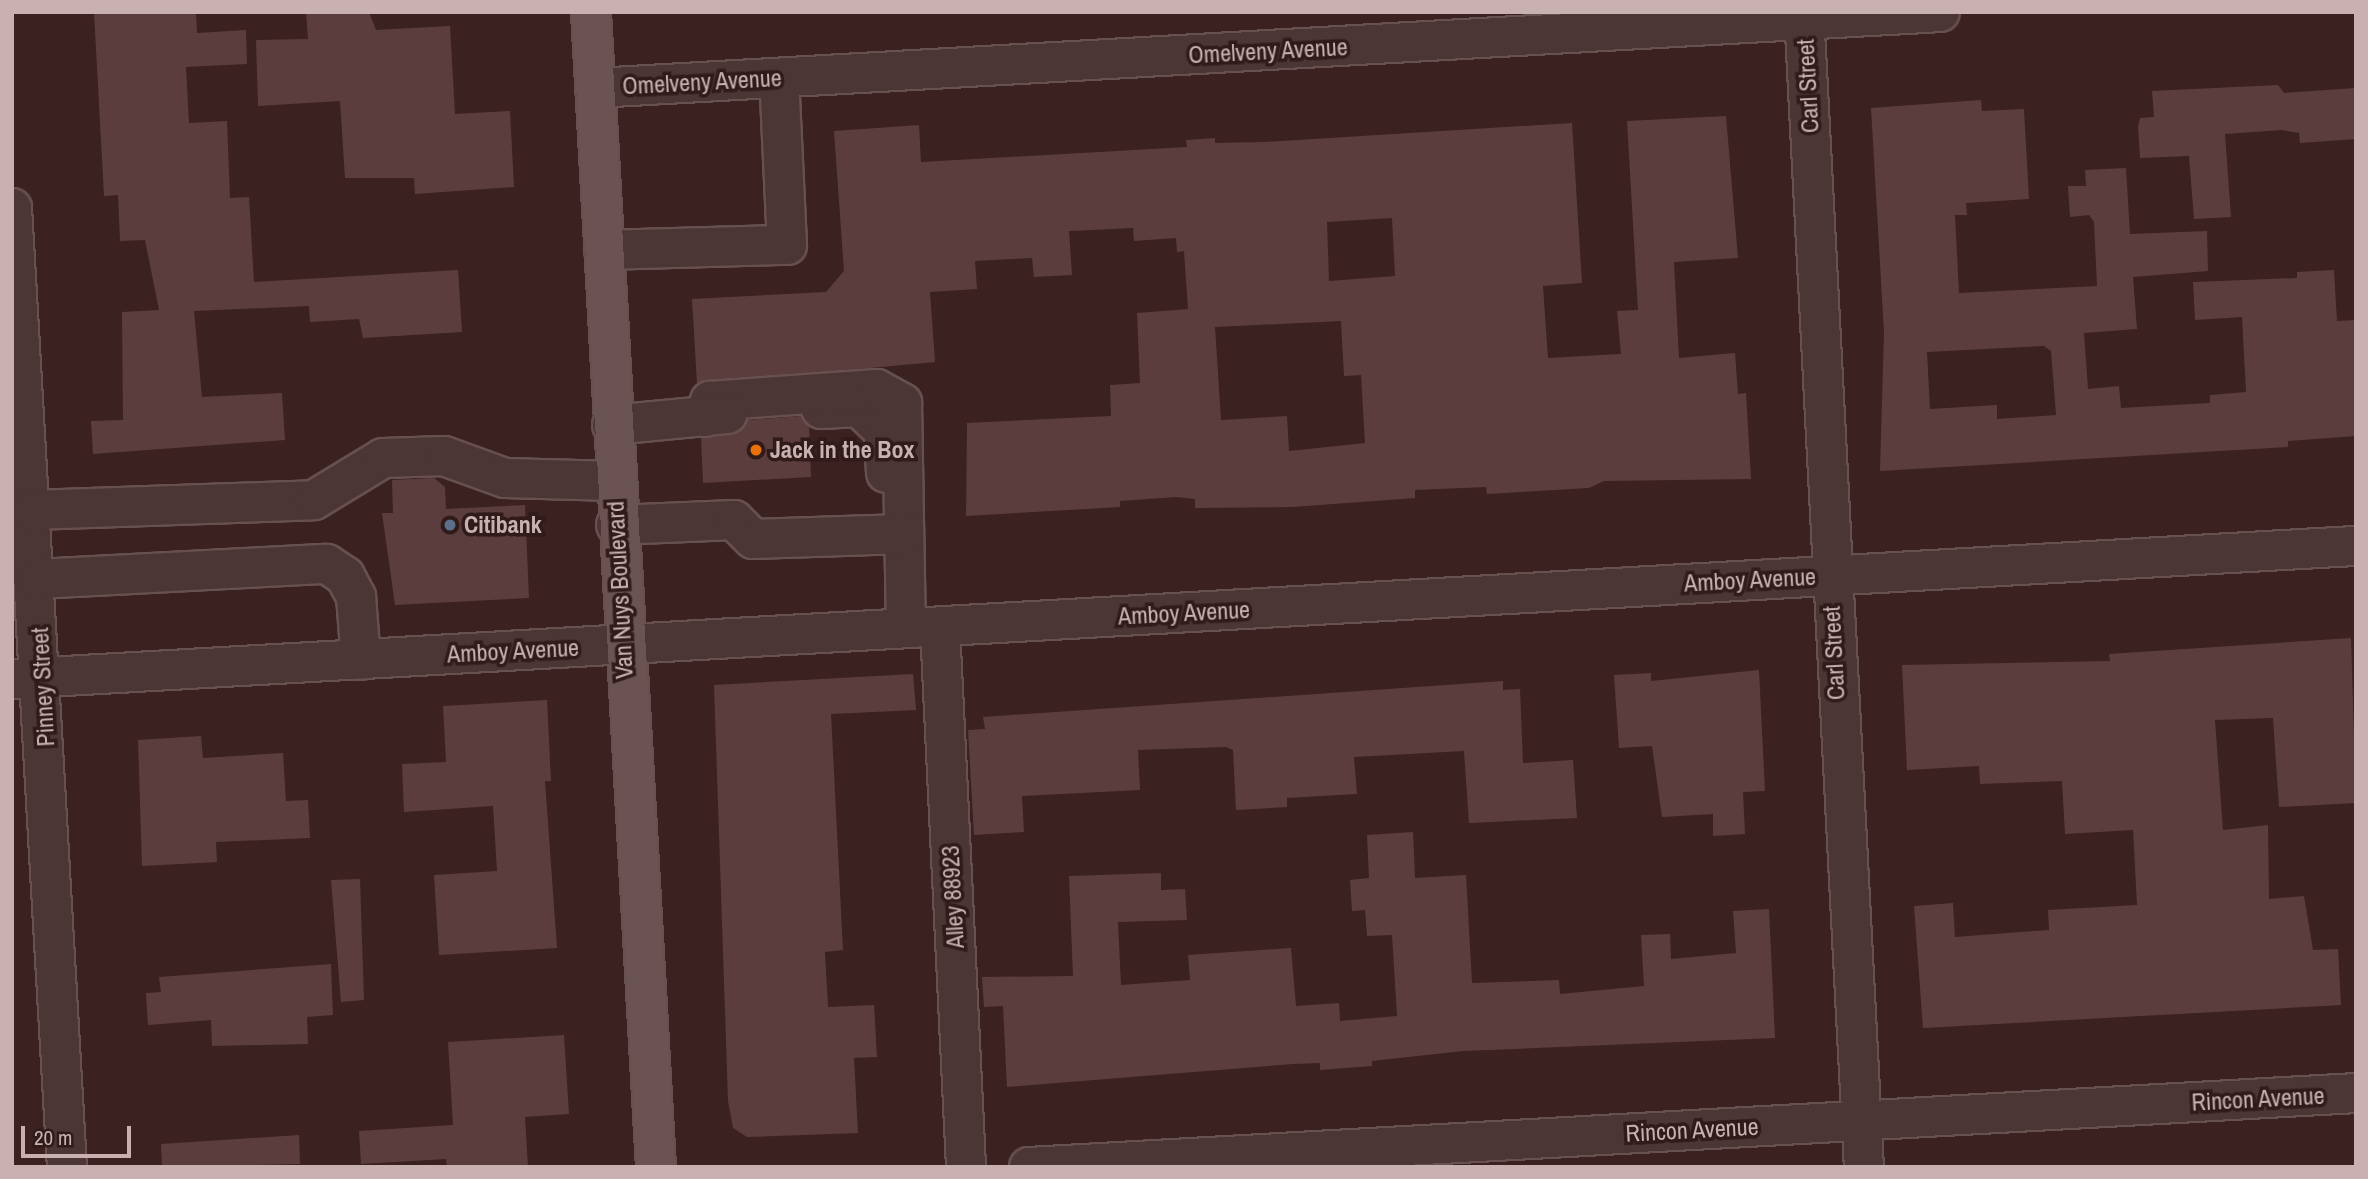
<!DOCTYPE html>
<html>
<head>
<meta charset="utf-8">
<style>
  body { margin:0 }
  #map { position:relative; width:2368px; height:1179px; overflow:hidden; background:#3c2121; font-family:"Archivo Narrow",sans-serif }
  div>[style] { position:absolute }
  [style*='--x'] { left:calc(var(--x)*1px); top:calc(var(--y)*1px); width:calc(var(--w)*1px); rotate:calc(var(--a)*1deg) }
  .building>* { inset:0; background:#5c3d3d }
  .roads { filter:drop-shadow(2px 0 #675050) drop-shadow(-2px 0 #675050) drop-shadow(0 2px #675050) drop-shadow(0 -2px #675050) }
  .minor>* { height:38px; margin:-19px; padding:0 19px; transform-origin:19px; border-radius:19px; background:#4c3535 }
  .major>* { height:38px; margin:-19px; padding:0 19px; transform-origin:19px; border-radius:19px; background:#6c5353 }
  .dots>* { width:19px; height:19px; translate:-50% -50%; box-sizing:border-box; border:4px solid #301a1a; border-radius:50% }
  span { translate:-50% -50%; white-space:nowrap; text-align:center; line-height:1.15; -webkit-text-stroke:7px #301a1a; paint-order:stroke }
  .street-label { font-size:24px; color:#c8b1b0 }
  .poi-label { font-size:24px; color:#c8b1b0; font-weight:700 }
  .left { translate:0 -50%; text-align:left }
  .frame { position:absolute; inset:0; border:14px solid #c8b1b0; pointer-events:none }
  .scale { position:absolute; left:21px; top:1126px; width:110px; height:32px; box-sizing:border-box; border:4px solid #c8b1b0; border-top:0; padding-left:9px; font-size:21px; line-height:24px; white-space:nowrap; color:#c8b1b0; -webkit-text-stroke:5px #301a1a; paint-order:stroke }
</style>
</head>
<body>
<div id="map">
  <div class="building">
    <div style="clip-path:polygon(94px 12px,196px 12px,197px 33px,246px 30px,247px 64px,186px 67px,189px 123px,227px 121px,230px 198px,249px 197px,254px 282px,458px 270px,462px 332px,363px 338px,359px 319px,310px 322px,309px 306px,194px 311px,202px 397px,282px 393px,285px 440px,93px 454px,91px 421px,123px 420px,122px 312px,159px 310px,145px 240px,120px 241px,118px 195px,104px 196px)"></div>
    <div style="clip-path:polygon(306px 12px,369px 12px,376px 30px,450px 26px,455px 114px,510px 111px,514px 187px,415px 194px,414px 178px,345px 178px,340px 101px,258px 106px,256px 40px,308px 39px)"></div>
    <div style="clip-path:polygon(2278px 85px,2284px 93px,2356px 88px,2356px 139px,2300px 143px,2299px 133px,2282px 130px,2225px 134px,2231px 217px,2194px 219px,2189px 156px,2140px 158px,2138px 127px,2140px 118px,2154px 117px,2152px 91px)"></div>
    <div style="clip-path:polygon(evenodd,1981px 100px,1982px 111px,2024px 109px,2029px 199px,1966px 203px,1967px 215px,1955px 215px,1959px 293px,2097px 286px,2094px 222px,2089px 215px,2070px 217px,2068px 186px,2086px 186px,2085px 170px,2126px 168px,2130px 234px,2207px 231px,2208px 271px,2133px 277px,2137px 329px,2084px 333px,2088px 389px,2119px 386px,2121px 408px,2210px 403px,2210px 395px,2246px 392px,2242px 317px,2195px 320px,2193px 282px,2297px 278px,2297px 272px,2334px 270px,2337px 321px,2356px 320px,2356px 436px,2288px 441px,2288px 447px,1880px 471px,1884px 333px,1871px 108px,1981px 100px,2044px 346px,2051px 351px,2056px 415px,1997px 419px,1997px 405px,1930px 409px,1927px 352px,2044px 346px)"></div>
    <div style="clip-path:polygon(evenodd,1726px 116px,1738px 258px,1674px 262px,1679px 358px,1735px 353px,1738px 394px,1746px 393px,1751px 479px,1604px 481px,1589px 488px,1487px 494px,1486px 487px,1415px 490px,1415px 498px,1292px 507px,1195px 508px,1195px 499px,1176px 497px,1120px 501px,1120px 507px,966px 516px,967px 423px,1111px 416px,1110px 385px,1140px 383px,1137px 313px,1188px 309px,1184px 251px,1177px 252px,1176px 238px,1134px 241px,1133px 228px,1069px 231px,1072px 275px,1034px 277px,1032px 258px,975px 261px,977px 289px,930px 292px,935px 362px,697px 384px,692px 299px,826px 292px,844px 271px,834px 131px,919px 125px,921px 162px,1187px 147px,1186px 140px,1215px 138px,1215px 143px,1265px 142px,1572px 123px,1582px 283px,1543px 286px,1548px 358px,1621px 354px,1617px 311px,1638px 310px,1627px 121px,1726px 116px,1392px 218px,1395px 276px,1329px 281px,1327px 222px,1392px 218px,1726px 116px,1341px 321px,1344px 376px,1361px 375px,1365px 443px,1289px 451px,1287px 416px,1221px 420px,1215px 327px,1341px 321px)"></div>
    <div style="clip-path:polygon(801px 416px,809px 426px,811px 477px,703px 483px,701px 438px,739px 432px,747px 420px)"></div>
    <div style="clip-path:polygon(434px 478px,445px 487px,446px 509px,525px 505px,529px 598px,395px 605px,382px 513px,393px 513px,392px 480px)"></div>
    <div style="clip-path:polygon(2351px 638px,2356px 803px,2279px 807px,2273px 718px,2215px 720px,2223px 830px,2268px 825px,2269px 899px,2304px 896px,2313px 950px,2338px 949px,2341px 1005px,1923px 1028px,1914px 906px,1953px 903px,1955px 937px,2049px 930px,2048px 910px,2137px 905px,2133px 830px,2065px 834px,2062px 781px,1980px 784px,1979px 766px,1907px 770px,1902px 665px,2110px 661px,2109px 654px)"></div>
    <div style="clip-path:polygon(1759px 670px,1765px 791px,1743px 792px,1745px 834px,1713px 836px,1713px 814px,1662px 817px,1652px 746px,1619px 748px,1614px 675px,1651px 673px,1651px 681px)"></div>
    <div style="clip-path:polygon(913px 674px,916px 710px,831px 714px,843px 950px,825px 952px,828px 1007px,874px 1005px,877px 1057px,854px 1058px,858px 1133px,747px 1137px,733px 1128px,728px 1101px,714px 685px)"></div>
    <div style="clip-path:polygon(1503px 681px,1503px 690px,1520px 689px,1523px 763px,1573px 760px,1577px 818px,1469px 823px,1464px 751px,1354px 757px,1357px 794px,1287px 798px,1287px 807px,1236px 810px,1233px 750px,1226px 747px,1138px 750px,1140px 790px,1022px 796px,1024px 832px,974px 835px,968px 730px,985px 729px,983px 717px)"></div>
    <div style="clip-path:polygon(547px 700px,551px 781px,545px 781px,557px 948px,439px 955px,434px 875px,497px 871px,493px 806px,404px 812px,402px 764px,446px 762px,443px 706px)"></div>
    <div style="clip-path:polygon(201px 736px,203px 758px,283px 753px,286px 801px,308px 800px,310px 838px,216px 842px,217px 862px,142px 866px,138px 740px)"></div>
    <div style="clip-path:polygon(1413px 832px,1415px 878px,1466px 875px,1472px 983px,1559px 980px,1560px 994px,1644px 986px,1641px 935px,1670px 934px,1671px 959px,1736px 953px,1733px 911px,1769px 909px,1775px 1038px,1463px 1051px,1372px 1061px,1372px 1066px,1320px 1070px,1320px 1063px,1293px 1064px,1007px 1087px,1003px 1006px,984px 1007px,982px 977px,1073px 976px,1069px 876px,1161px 873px,1161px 890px,1185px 889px,1187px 920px,1118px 922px,1121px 985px,1190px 980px,1188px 955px,1291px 948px,1296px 1006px,1339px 1003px,1340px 1021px,1397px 1016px,1392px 935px,1367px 936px,1365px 910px,1352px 911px,1350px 880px,1369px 878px,1367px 835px)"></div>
    <div style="clip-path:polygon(360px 879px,364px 1000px,341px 1002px,331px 880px)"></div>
    <div style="clip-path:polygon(331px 964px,333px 1015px,307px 1017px,308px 1044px,212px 1046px,211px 1020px,148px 1025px,146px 993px,161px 992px,159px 977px)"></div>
    <div style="clip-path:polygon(564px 1035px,569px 1114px,525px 1117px,528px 1167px,447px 1167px,446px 1159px,361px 1164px,359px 1131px,453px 1125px,448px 1042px)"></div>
    <div style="clip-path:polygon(299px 1135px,300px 1164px,162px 1167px,161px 1144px)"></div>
  </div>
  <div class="roads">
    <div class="minor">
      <div style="--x:1804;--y:12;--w:1157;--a:87.03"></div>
      <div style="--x:595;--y:88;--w:1347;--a:-3.23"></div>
      <div style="--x:12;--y:208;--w:961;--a:86.72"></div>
      <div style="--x:604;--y:250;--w:183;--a:-1.6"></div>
      <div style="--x:787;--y:245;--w:167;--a:-92.7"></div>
      <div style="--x:821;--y:409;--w:38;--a:-3"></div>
      <div style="--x:859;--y:407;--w:35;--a:44"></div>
      <div style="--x:884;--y:431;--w:42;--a:87.3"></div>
      <div style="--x:705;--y:417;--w:17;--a:-73"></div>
      <div style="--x:710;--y:401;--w:167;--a:-4.1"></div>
      <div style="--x:877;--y:389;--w:29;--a:29"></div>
      <div style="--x:902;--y:403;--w:225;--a:89"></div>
      <div style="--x:612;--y:425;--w:116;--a:-5.5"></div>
      <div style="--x:32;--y:510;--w:282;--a:-2"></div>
      <div style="--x:314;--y:500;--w:81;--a:-31.3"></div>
      <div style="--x:383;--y:458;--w:61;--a:-1.9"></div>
      <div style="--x:444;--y:456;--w:65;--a:19.8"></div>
      <div style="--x:505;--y:478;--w:110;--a:1.6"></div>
      <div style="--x:616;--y:525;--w:118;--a:-2.4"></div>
      <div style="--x:734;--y:520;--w:27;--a:45"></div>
      <div style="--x:753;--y:539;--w:151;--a:-1.9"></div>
      <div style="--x:37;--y:579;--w:290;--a:-3"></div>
      <div style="--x:327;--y:564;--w:22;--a:34"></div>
      <div style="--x:345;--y:576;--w:24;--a:62"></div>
      <div style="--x:356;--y:597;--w:63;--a:85.5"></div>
      <div style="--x:940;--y:627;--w:541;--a:87.24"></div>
      <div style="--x:12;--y:679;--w:2348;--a:-3.25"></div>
      <div style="--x:1029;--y:1167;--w:1329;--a:-3.19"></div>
    </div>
    <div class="major">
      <div style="--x:591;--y:12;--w:1157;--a:86.78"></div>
    </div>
  </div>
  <div class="dots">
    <div style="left:756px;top:450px;background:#e8710a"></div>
    <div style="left:450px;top:525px;background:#5c6f8a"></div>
  </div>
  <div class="street-label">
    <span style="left:1268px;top:51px;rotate:-3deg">Omelveny Avenue</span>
    <span style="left:702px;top:82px;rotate:-3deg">Omelveny Avenue</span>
    <span style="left:1808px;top:86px;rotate:-93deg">Carl Street</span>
    <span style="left:1750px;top:580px;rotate:-3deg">Amboy Avenue</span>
    <span style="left:620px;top:590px;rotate:-93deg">Van Nuys Boulevard</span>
    <span style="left:1184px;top:613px;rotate:-3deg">Amboy Avenue</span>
    <span style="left:513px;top:651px;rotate:-3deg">Amboy Avenue</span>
    <span style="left:1834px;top:653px;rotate:-93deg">Carl Street</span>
    <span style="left:43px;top:687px;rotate:-93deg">Pinney Street</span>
    <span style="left:953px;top:897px;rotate:-93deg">Alley 88923</span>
    <span style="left:2258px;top:1099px;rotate:-3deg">Rincon Avenue</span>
    <span style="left:1692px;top:1130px;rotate:-3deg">Rincon Avenue</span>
  </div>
  <div class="poi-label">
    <span class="left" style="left:770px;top:450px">Jack in the Box</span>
    <span class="left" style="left:464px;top:525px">Citibank</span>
  </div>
  <div class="frame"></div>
  <div class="scale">20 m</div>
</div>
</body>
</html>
